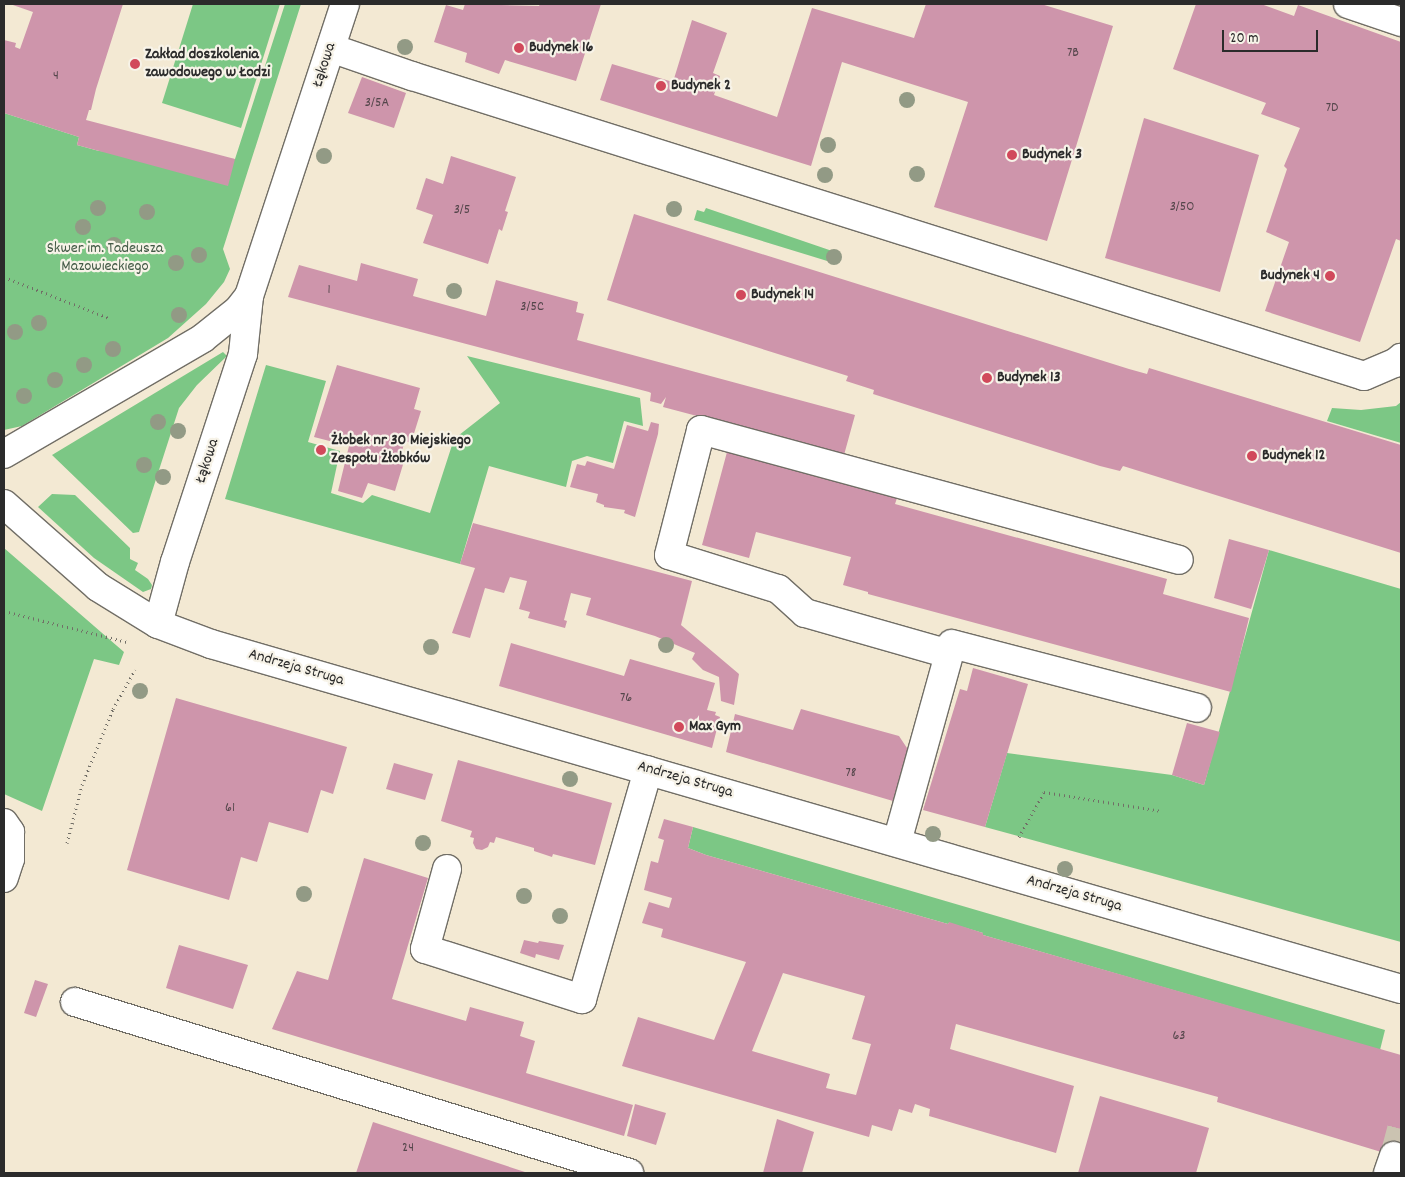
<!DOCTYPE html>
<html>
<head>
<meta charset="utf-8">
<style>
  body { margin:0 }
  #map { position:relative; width:1405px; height:1177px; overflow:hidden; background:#f3e9d3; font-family:Dekko,sans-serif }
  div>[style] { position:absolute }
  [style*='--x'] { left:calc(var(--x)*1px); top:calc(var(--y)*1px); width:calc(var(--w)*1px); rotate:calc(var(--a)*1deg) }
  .green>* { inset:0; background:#7cc785 }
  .building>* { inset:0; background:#ce95ab }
  .minor-tunnel>* { height:28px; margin-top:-14px; transform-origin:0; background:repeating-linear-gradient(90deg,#cbc3b1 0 28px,transparent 0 42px) }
  .path>* { height:3px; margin-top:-1.5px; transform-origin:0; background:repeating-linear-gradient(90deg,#716e66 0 1px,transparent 0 5px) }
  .roads { filter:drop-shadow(1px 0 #716e66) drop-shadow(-1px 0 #716e66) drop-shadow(0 1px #716e66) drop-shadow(0 -1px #716e66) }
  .minor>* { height:28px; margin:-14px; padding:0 14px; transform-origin:14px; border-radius:14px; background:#fff }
  .trees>* { width:16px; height:16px; margin:-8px; border-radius:50%; background:#929a85 }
  .dots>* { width:14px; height:14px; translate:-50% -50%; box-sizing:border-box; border:2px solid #f7f3e8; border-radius:50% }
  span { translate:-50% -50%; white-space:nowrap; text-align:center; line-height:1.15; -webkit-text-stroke:4.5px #f7f3e8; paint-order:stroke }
  .number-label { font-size:14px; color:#54464b }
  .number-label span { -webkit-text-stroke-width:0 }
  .poi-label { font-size:16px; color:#2b2b2b; font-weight:700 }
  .left { translate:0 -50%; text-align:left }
  .right { translate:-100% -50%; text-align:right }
  .street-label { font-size:16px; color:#2b2b2b }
  .park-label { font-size:16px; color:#435a46 }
  .frame { position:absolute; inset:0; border:5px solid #2b2b2b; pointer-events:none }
  .scale { position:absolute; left:1222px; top:30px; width:96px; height:22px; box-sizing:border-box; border:2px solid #2b2b2b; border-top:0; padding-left:6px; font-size:15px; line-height:18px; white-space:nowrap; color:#2b2b2b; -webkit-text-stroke:4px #f7f3e8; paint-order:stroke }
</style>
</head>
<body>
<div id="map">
  <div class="green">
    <div style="clip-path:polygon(193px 4px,280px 4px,241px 128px,162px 103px)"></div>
    <div style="clip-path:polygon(285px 4px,301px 4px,223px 249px,230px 269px,224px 282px,206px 304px,168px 338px,22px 426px,4px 430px,4px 113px,79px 137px,77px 145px,99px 151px,235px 159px)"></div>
    <div style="clip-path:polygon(706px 208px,841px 254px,837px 264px,694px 220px,697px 210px,704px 212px)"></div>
    <div style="clip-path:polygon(223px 352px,227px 356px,197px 385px,179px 408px,139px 532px,133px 533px,52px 455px)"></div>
    <div style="clip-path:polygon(467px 356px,640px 398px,643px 426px,624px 421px,613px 463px,587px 456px,572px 461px,566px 487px,489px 466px,460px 564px,225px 499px,266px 365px,326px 381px,308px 442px,340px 451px,331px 493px,363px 503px,372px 495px,430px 513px,454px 439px,500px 403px)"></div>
    <div style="clip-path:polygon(1401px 402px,1401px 443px,1327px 421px,1332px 408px,1361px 410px,1396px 406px)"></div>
    <div style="clip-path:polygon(52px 494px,75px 495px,130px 548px,130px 559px,138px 563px,135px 570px,148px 579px,152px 585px,151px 589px,143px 592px,94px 558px,38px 507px)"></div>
    <div style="clip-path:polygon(4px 548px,124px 652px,119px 665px,94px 659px,42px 811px,4px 794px)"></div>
    <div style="clip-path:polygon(1269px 550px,1401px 589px,1401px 942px,985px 827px,1007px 753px,1172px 775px,1204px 785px)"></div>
    <div style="clip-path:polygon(693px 827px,1385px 1030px,1380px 1050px,983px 935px,983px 933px,949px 923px,948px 924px,706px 855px,688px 848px)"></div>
  </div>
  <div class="building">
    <div style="clip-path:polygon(10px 4px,123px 4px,96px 89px,91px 110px,89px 110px,86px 120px,235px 159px,228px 186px,77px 145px,79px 137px,4px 113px,4px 40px,16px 43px,15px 47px,20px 49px,33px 12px)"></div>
    <div style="clip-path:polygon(465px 4px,539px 6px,540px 4px,601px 4px,576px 81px,505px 60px,499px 74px,465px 62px,467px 53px,434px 42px,446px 5px,463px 10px)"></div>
    <div style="clip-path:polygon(926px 4px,1041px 4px,1113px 26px,1047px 241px,934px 207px,968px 102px,842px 62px,811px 166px,600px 100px,612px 64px,673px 82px,692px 20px,727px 33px,713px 73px,720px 76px,714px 95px,777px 117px,812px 8px,914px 38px)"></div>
    <div style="clip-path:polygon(1196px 4px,1261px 4px,1294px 16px,1298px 5px,1401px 42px,1401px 241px,1396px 239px,1360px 342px,1265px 311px,1289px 242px,1266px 232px,1287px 169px,1284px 166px,1300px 128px,1261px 114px,1266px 103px,1173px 69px)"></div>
    <div style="clip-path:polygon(362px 77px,406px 93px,394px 128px,348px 113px)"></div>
    <div style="clip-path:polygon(1144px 118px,1259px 155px,1220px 292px,1105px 258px)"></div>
    <div style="clip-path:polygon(451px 156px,516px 177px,505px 211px,508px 212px,502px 231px,499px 229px,488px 264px,423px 243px,433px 215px,416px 209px,426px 178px,443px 184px)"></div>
    <div style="clip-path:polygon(634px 214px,1129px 369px,1147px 374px,1149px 368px,1401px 445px,1401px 553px,1123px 466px,1120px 471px,1100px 466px,873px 394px,874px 390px,846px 381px,848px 376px,607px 300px)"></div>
    <div style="clip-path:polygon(361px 263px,418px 279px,413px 296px,486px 316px,496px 280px,578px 302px,576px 312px,584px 314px,577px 340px,855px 415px,844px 455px,663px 407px,666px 397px,661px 404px,650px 401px,651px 393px,649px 392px,288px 297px,299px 265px,357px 281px)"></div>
    <div style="clip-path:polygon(337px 365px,420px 388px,414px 409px,421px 411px,411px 443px,405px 441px,400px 457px,405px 458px,395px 491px,368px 483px,362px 498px,338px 491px,349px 446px,314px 437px)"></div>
    <div style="clip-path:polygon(651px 422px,659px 424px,658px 434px,635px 517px,624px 513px,625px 510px,604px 507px,604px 505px,596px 502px,598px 494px,570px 487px,577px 464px,585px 466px,587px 461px,614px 469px,627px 425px,648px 431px)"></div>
    <div style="clip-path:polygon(727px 452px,897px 498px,895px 504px,1167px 579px,1163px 594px,1249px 618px,1231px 692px,868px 594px,868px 592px,843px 585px,851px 557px,756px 532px,749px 558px,702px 545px)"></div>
    <div style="clip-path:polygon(473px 523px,692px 581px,681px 625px,739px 674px,734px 705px,721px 701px,719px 677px,703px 670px,692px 659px,695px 653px,655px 636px,586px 615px,591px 598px,571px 593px,564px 620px,567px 621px,565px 628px,528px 618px,530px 612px,519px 609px,527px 581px,510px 577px,504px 593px,485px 588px,470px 638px,452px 633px,475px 568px,460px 564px)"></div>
    <div style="clip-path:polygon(1229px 539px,1269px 550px,1251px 609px,1214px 598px)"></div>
    <div style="clip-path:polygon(511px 643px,624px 676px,630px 659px,715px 683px,707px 710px,716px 712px,715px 715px,720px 717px,712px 748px,499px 686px)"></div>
    <div style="clip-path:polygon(973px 668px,1028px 684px,985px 827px,923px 810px,960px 689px,967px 691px)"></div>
    <div style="clip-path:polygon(176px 698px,347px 747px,333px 794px,321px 790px,308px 833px,269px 822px,257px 862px,241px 857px,229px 900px,127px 870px)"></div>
    <div style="clip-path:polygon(801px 709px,899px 736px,909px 751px,893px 801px,726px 752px,735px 714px,793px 730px)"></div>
    <div style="clip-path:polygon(1187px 723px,1220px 732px,1204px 785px,1172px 775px)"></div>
    <div style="clip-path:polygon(458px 760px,612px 803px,595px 865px,553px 854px,552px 857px,534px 851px,534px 848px,496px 837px,494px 843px,490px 842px,488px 847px,482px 850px,476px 849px,473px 843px,474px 838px,470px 837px,472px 831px,441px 821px)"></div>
    <div style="clip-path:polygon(394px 763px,433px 774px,425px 800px,386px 789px)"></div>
    <div style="clip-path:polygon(evenodd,664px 819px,693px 827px,688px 848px,706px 855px,948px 924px,949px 922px,983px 933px,983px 935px,1401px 1055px,1401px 1158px,1217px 1102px,1218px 1097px,956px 1024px,950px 1049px,1074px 1086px,1056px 1153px,929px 1116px,930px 1109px,915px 1104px,912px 1113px,899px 1109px,892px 1131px,872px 1125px,869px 1137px,622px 1066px,638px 1017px,714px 1040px,746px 962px,661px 937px,663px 929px,642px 923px,649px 902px,669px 908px,672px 898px,644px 890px,651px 861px,658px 863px,664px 840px,658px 838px,664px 819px,783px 973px,865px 996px,852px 1039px,871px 1044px,856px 1095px,826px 1088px,830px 1074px,752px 1051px,783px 973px)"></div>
    <div style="clip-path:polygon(364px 858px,428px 878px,392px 999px,466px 1021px,470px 1007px,524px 1022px,520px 1036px,535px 1041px,526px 1073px,633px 1105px,624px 1136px,272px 1029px,297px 971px,328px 980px)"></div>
    <div style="clip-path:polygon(524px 940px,538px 943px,539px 941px,564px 945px,559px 960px,536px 954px,535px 958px,520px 953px)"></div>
    <div style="clip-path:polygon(179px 945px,248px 965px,233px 1009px,166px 988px)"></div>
    <div style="clip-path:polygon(35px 980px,48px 984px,36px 1017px,24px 1013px)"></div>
    <div style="clip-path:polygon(1100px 1096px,1209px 1128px,1196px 1173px,1078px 1173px)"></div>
    <div style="clip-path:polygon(635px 1104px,666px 1113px,656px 1145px,627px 1136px)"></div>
    <div style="clip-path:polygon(777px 1119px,814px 1132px,802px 1173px,763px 1173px)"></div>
    <div style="clip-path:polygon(373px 1122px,528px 1173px,356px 1173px)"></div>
  </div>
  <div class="minor-tunnel">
    <div style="--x:1394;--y:1156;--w:28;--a:-75"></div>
  </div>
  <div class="path">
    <div style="--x:4;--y:277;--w:113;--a:21.3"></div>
    <div style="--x:4;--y:611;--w:127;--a:14.1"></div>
    <div style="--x:1019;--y:837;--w:51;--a:-60.9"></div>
    <div style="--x:1044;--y:792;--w:119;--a:9.2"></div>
    <div style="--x:67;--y:843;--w:60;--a:-75.5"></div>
    <div style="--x:82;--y:785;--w:82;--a:-67.8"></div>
    <div style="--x:113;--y:709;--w:45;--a:-60.6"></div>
  </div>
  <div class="roads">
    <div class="minor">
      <div style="--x:1348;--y:4;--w:56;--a:18.8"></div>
      <div style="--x:331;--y:48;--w:86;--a:19.1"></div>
      <div style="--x:412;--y:76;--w:998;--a:17.49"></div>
      <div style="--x:1364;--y:376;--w:34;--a:-23"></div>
      <div style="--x:1395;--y:363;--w:8;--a:-40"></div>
      <div style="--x:4;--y:454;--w:230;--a:-30.2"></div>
      <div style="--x:203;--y:338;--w:45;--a:-38.7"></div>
      <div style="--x:238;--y:310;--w:18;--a:-52"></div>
      <div style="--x:4;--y:504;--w:125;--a:41.4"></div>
      <div style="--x:98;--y:587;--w:70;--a:31.7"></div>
      <div style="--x:158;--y:624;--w:57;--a:20.7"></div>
      <div style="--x:211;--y:644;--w:1239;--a:16.17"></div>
      <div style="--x:158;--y:624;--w:64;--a:-74.7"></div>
      <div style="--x:175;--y:562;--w:219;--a:-71.9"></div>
      <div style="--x:243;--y:354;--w:58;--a:-84.1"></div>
      <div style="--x:249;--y:296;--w:307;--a:-71.8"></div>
      <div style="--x:949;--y:654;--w:150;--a:-164.1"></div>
      <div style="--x:805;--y:613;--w:36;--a:-138"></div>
      <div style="--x:778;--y:589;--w:114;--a:-162.7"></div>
      <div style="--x:669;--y:555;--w:129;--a:-75.6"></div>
      <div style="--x:701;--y:430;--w:495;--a:15.2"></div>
      <div style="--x:4;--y:823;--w:11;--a:56"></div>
      <div style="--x:10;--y:832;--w:27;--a:90"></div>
      <div style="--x:10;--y:859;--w:20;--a:108"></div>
      <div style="--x:897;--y:842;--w:205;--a:-74.5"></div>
      <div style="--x:952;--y:644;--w:253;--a:14.6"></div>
      <div style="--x:447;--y:869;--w:83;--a:105.4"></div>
      <div style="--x:425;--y:949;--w:165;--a:17.7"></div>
      <div style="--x:582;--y:999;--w:238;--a:-73.9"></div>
      <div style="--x:75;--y:1002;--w:580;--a:17.15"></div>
      <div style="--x:1388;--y:1173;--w:18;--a:-71"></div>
    </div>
  </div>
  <div class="trees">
    <div style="left:405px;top:47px"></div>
    <div style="left:907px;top:100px"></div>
    <div style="left:828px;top:145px"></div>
    <div style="left:324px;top:156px"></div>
    <div style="left:917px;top:174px"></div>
    <div style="left:825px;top:175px"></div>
    <div style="left:98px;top:208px"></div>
    <div style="left:674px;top:209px"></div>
    <div style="left:147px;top:212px"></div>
    <div style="left:83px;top:227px"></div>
    <div style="left:114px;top:245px"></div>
    <div style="left:199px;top:255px"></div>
    <div style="left:834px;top:257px"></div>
    <div style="left:176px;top:263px"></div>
    <div style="left:454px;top:291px"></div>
    <div style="left:179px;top:315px"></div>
    <div style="left:39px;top:323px"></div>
    <div style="left:15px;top:332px"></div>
    <div style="left:113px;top:349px"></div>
    <div style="left:84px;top:365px"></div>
    <div style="left:55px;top:380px"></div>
    <div style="left:24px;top:396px"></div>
    <div style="left:158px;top:422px"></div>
    <div style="left:178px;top:431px"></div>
    <div style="left:144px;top:465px"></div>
    <div style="left:163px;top:477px"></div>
    <div style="left:666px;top:645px"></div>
    <div style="left:431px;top:647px"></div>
    <div style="left:140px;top:691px"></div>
    <div style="left:570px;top:779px"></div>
    <div style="left:933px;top:834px"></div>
    <div style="left:423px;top:843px"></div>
    <div style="left:1065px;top:869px"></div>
    <div style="left:304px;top:894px"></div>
    <div style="left:524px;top:896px"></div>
    <div style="left:560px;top:916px"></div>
  </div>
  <div class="dots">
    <div style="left:519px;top:48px;background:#d1495b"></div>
    <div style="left:135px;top:64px;background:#d1495b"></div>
    <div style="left:661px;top:86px;background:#d1495b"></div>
    <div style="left:1012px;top:155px;background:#d1495b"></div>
    <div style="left:1330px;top:276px;background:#d1495b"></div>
    <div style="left:741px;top:295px;background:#d1495b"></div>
    <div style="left:987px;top:378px;background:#d1495b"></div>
    <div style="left:321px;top:450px;background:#d1495b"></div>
    <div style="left:1252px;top:456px;background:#d1495b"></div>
    <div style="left:679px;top:727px;background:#d1495b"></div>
  </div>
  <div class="number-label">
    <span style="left:1073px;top:53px">7B</span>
    <span style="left:56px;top:76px">4</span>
    <span style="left:377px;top:103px">3/5A</span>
    <span style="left:1332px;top:108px">7D</span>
    <span style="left:1182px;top:207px">3/5O</span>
    <span style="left:462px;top:210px">3/5</span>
    <span style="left:329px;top:290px">1</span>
    <span style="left:532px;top:307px">3/5C</span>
    <span style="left:626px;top:698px">76</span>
    <span style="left:851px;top:773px">78</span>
    <span style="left:230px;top:808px">61</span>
    <span style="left:1179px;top:1036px">63</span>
    <span style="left:408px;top:1148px">24</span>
  </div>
  <div class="poi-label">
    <span class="left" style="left:529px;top:48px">Budynek 16</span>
    <span class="left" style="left:145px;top:64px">Zakład doszkolenia<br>zawodowego w Łodzi</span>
    <span class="left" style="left:671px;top:86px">Budynek 2</span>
    <span class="left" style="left:1022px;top:155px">Budynek 3</span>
    <span class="right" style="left:1320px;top:276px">Budynek 4</span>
    <span class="left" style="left:751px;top:295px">Budynek 14</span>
    <span class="left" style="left:997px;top:378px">Budynek 13</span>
    <span class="left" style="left:331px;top:450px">Żłobek nr 30 Miejskiego<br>Zespołu Żłobków</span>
    <span class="left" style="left:1262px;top:456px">Budynek 12</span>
    <span class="left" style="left:689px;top:727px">Max Gym</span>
  </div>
  <div class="street-label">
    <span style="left:325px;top:65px;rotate:-72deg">Łąkowa</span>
    <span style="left:208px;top:461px;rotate:-72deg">Łąkowa</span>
    <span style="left:296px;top:668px;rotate:16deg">Andrzeja Struga</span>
    <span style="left:685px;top:780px;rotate:16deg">Andrzeja Struga</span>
    <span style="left:1074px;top:894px;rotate:16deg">Andrzeja Struga</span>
  </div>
  <div class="park-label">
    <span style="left:105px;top:258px">Skwer im. Tadeusza<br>Mazowieckiego</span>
  </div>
  <div class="frame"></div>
  <div class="scale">20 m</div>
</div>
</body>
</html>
